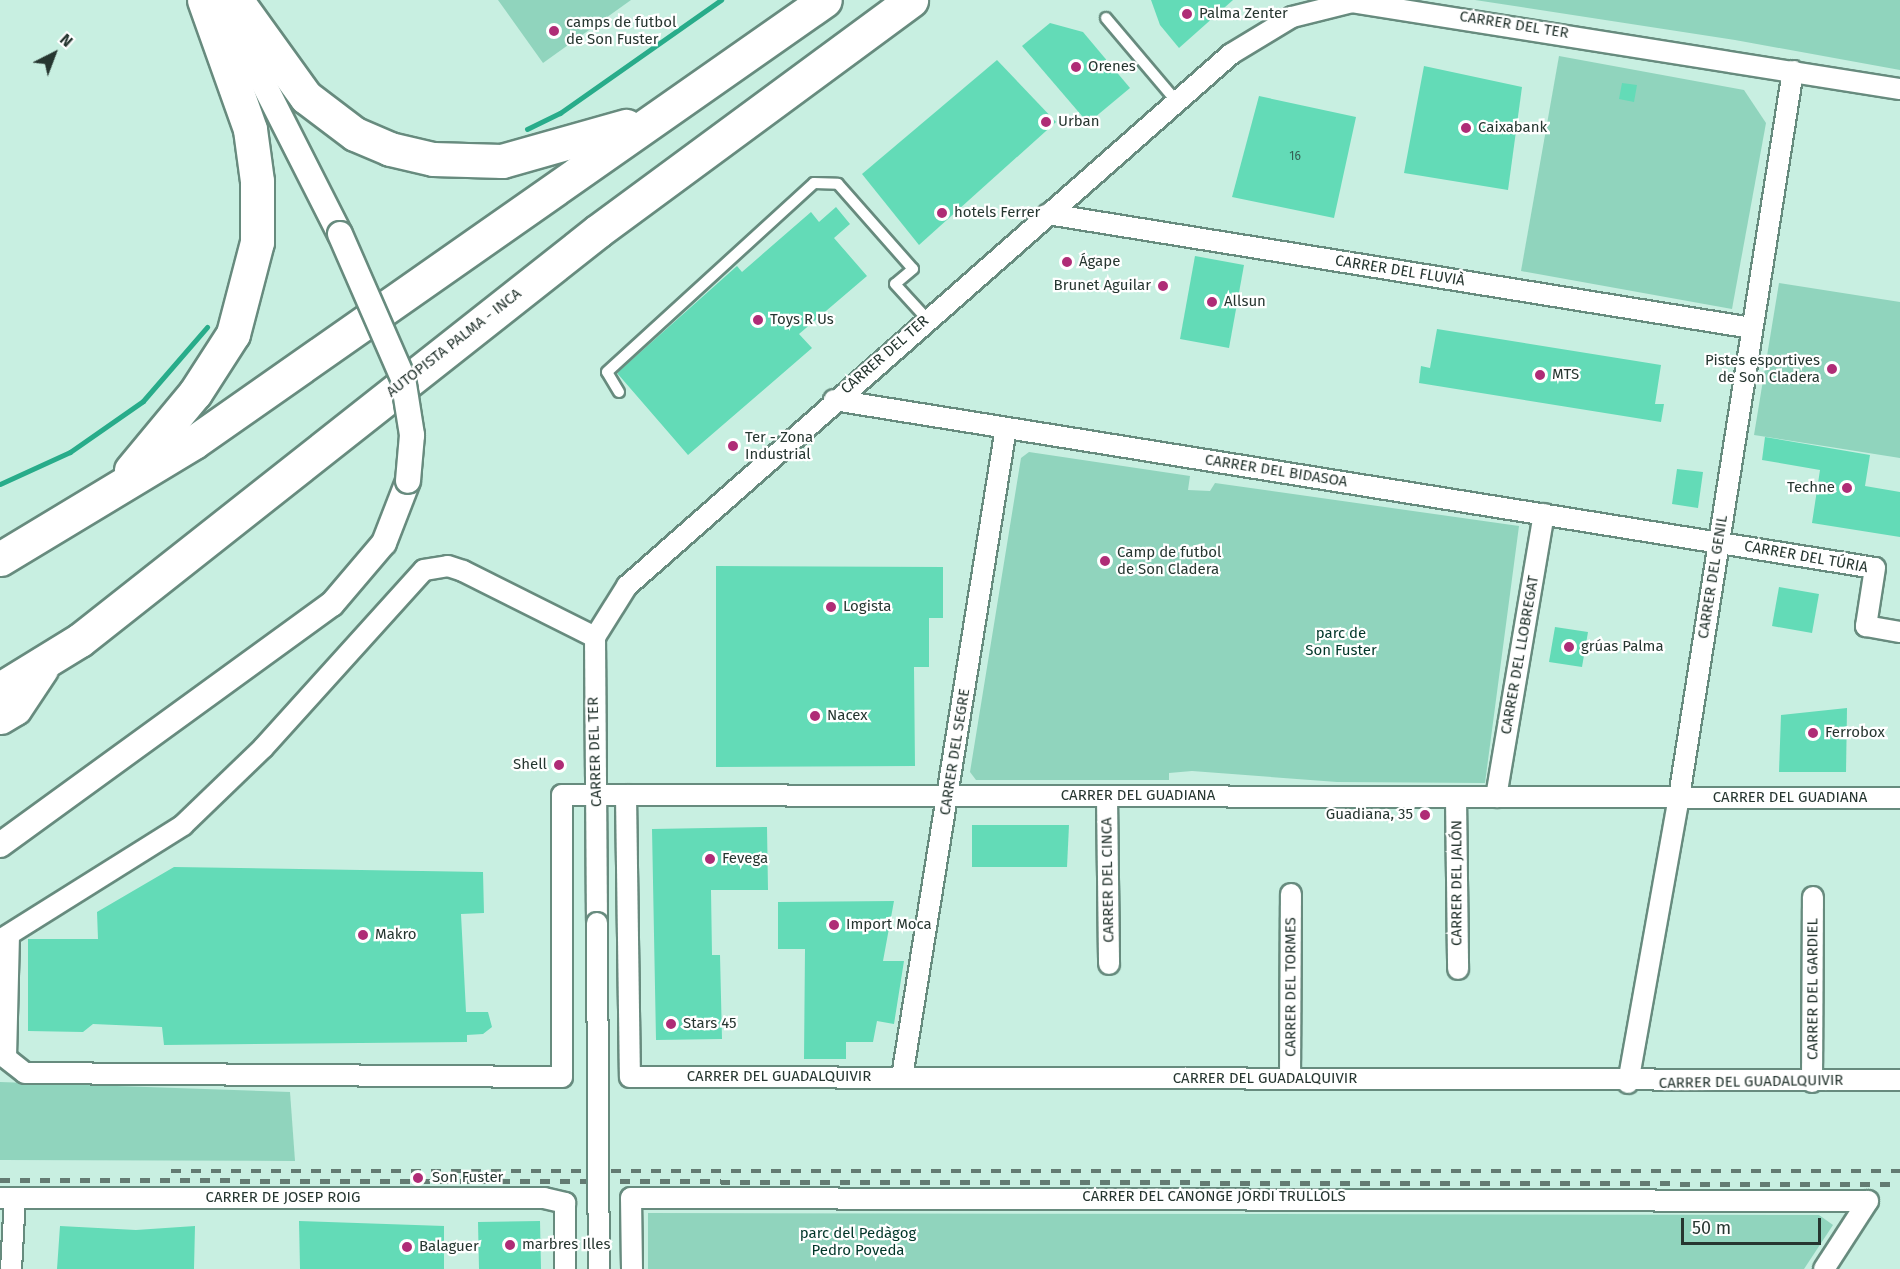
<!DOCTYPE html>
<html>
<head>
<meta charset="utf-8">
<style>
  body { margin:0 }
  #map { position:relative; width:1900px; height:1269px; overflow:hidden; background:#c8efe1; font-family:"Fira Sans",sans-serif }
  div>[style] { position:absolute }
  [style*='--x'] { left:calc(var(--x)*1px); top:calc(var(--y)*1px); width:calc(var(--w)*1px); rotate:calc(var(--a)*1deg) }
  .green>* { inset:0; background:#90d4bd }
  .stream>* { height:5px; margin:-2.5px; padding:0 2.5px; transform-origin:2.5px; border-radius:2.5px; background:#28ac8a }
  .building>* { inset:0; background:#63dbb7 }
  .roads { filter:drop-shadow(2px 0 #678b7e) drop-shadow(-2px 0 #678b7e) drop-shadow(0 2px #678b7e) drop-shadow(0 -2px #678b7e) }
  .service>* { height:10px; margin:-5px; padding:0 5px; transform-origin:5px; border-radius:5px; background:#fff }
  .minor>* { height:20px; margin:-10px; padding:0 10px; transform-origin:10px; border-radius:10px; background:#fff }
  .tertiary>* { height:24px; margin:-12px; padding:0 12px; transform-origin:12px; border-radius:12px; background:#fff }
  .motorway>* { height:33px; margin:-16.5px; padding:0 16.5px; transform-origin:16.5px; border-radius:16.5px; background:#fff }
  .rail>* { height:4.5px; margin-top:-2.25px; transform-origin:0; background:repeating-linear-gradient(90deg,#637b72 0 10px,transparent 0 20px) }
  .bridges { filter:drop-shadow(2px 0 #678b7e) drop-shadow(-2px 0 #678b7e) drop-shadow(0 2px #678b7e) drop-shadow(0 -2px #678b7e) }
  .minor-bridge>* { height:20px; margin:-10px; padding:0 10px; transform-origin:10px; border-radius:10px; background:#fff }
  .tertiary-bridge>* { height:24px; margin:-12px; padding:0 12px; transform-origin:12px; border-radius:12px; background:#fff }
  .dots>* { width:16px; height:16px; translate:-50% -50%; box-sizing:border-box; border:3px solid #fff; border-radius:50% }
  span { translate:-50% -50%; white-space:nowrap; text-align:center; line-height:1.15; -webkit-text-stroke:4.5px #fff; paint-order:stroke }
  .number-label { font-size:12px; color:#355f52 }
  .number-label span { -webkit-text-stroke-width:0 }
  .poi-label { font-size:15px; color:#263630 }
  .left { translate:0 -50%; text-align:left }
  .right { translate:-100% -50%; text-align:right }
  .street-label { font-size:15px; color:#263630 }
  .park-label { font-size:15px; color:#003629 }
  .north { position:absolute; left:24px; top:24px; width:60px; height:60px; -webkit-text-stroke:4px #fff; paint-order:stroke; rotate:42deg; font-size:16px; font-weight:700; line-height:24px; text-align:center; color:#263630 }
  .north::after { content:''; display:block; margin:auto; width:21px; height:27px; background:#263630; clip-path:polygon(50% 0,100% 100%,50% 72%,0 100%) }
  .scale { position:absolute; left:1681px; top:1218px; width:140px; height:27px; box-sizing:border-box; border:3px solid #263630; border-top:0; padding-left:8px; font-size:18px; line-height:21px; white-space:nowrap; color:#263630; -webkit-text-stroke:4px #fff; paint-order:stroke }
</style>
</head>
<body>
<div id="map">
  <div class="green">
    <div style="clip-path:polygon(498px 0,631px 0,543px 63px)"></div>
    <div style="clip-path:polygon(1475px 0,1900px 0,1900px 70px,1735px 40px)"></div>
    <div style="clip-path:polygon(1559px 56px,1744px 90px,1766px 123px,1732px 309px,1521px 271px)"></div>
    <div style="clip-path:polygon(1779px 283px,1900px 302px,1900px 458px,1754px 435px)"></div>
    <div style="clip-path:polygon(1029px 452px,1190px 476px,1188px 490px,1210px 491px,1215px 483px,1519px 526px,1485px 783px,1337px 782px,1192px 771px,1169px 773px,1169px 780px,976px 780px,970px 772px,1021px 458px)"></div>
    <div style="clip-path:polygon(0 1082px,290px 1092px,295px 1161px,0 1160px)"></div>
    <div style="clip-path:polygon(648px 1213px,1819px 1215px,1833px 1225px,1804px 1269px,648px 1269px)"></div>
  </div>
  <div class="stream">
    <div style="--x:527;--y:129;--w:37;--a:-26"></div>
    <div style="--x:560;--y:113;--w:197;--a:-35.1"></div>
    <div style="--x:0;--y:484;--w:77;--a:-24.6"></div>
    <div style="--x:70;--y:452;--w:89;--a:-34.9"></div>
    <div style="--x:143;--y:401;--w:98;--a:-49.1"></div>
  </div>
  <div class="building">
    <div style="clip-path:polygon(1151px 0,1233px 0,1179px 48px,1160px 25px)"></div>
    <div style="clip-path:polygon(1050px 23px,1083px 32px,1130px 88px,1088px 123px,1022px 46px)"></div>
    <div style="clip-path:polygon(997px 60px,1056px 122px,919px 245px,862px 174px)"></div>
    <div style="clip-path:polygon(1424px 66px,1522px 87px,1508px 190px,1404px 173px)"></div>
    <div style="clip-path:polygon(1622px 83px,1637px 85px,1634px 102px,1619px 99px)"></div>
    <div style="clip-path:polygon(1259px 96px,1356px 117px,1334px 218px,1232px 197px)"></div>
    <div style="clip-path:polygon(836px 207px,850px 224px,834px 238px,867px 276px,799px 334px,812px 348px,688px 455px,617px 373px,737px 266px,742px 272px,811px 212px,819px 222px)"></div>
    <div style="clip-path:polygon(1195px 256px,1244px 265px,1229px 348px,1180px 339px)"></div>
    <div style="clip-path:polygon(1437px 329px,1661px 365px,1655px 404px,1664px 404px,1661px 422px,1419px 383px,1421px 366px,1430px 368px)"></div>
    <div style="clip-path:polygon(1765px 437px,1870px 455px,1865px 486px,1900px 492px,1900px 537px,1812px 523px,1820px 470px,1762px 460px)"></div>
    <div style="clip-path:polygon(1677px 469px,1703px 472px,1698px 508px,1672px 504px)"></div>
    <div style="clip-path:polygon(716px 566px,943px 567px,943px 618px,929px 618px,929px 667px,914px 667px,915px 766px,716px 767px)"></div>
    <div style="clip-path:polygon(1779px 587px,1819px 594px,1812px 633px,1772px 626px)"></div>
    <div style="clip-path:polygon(1555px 627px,1588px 632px,1582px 667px,1549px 662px)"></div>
    <div style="clip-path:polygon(1847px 708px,1846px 772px,1779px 772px,1781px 715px)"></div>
    <div style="clip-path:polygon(972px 825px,1069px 825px,1067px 867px,972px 867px)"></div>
    <div style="clip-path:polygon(767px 827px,768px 890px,711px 890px,712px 955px,720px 955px,722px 1039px,656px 1040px,652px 829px)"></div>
    <div style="clip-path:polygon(174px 867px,483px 872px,484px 913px,461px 914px,466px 1012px,488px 1012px,492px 1027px,483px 1034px,467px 1035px,467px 1042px,164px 1045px,162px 1027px,93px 1024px,83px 1032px,28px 1031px,28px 939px,98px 939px,97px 912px)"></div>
    <div style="clip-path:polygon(894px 901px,883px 961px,904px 961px,894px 1024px,877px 1021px,873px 1042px,846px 1042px,846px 1059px,804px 1059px,805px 949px,778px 949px,778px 902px)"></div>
    <div style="clip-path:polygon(299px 1221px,444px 1226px,444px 1269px,300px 1269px)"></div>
    <div style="clip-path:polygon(540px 1221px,541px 1269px,479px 1269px,478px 1222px)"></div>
    <div style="clip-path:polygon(60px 1226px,136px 1230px,195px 1226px,194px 1269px,57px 1269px)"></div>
  </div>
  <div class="roads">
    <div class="service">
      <div style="--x:1106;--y:18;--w:110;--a:49.8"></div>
      <div style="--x:619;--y:392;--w:23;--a:-121"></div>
      <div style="--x:607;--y:372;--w:280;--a:-42.4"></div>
      <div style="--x:814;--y:183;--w:24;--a:2"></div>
      <div style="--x:838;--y:184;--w:113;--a:48.6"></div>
      <div style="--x:913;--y:269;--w:23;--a:140"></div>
      <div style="--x:895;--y:284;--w:47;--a:47.6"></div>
    </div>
    <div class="minor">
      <div style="--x:1048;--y:214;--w:713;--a:9.2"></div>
      <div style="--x:834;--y:400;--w:1054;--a:9.17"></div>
      <div style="--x:1875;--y:568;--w:59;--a:98.8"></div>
      <div style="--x:1866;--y:626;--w:35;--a:10"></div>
      <div style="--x:626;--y:795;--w:282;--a:89.2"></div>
      <div style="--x:630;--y:1077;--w:1270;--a:0.14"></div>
      <div style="--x:1107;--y:796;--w:168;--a:89.3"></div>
      <div style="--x:1456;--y:797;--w:172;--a:89.3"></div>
      <div style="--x:1496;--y:797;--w:287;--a:-80.4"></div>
      <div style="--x:597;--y:923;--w:286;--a:-90.4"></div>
      <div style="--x:595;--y:637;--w:60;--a:-57.9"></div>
      <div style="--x:627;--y:586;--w:805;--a:-41.37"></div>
      <div style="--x:1231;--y:54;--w:71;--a:-31.2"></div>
      <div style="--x:1292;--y:17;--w:62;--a:-14"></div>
      <div style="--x:1352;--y:2;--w:555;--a:9.02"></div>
      <div style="--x:9;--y:935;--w:123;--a:91.4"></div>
      <div style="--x:6;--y:1058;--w:24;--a:38"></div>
      <div style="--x:25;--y:1073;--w:537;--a:0.43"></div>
      <div style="--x:562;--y:1077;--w:282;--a:-90"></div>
      <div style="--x:562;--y:795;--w:1338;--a:0.13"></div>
      <div style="--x:0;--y:940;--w:216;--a:-32.1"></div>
      <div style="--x:183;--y:825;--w:111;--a:-43.9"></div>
      <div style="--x:263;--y:748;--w:240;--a:-47.9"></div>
      <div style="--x:424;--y:570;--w:24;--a:-9"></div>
      <div style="--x:448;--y:566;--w:16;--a:18"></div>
      <div style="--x:463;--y:571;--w:148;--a:26.6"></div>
      <div style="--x:902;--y:1077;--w:657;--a:-80.9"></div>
      <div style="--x:1290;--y:1079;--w:185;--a:-89.7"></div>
      <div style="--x:1812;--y:1082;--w:185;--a:-89.7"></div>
      <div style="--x:1628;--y:1083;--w:291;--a:-79.9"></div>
      <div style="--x:1679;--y:797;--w:735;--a:-81.08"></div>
      <div style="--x:0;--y:1198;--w:544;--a:0"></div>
      <div style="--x:544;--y:1198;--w:22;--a:13"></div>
      <div style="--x:565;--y:1203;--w:66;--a:90"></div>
      <div style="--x:11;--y:1269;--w:71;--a:-86.8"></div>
      <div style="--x:632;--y:1269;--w:71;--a:-90.8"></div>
      <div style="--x:631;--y:1198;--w:1237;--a:0.14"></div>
      <div style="--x:1824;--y:1269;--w:81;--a:-57.1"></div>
    </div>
    <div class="tertiary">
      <div style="--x:215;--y:0;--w:62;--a:58.1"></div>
      <div style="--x:248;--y:53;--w:203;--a:63.1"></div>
      <div style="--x:0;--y:845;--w:410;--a:-36"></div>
      <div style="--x:332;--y:604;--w:80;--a:-49.6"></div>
      <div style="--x:384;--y:543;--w:66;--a:-68.8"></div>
    </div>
    <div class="motorway">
      <div style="--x:236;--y:0;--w:120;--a:54.2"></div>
      <div style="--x:306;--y:97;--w:61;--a:37.1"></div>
      <div style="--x:355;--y:134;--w:38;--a:23"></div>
      <div style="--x:390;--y:149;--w:44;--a:13.1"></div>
      <div style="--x:433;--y:159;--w:69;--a:1.7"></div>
      <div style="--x:502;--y:161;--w:129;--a:-15.8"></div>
      <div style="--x:131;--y:470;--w:100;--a:-50.3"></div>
      <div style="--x:195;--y:393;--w:70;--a:-57.2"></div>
      <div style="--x:233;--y:334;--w:95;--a:-75.4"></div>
      <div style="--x:257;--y:242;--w:61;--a:-90"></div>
      <div style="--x:257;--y:181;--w:52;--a:-97.7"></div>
      <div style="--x:250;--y:129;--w:137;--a:-109.6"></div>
      <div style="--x:0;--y:559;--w:227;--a:-31.1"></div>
      <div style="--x:194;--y:442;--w:770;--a:-35.01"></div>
      <div style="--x:0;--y:689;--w:94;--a:-31.5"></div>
      <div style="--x:80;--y:640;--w:660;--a:-38.29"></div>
      <div style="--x:598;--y:231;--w:389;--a:-36.4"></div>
      <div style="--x:0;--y:717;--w:17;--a:-31"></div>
      <div style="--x:15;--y:708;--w:47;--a:-56.3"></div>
    </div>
  </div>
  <div class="rail">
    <div style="--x:171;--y:1171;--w:1729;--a:0"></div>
    <div style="--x:0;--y:1180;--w:1900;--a:0.12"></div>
  </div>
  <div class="bridges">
    <div class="minor-bridge">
      <div style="--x:597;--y:923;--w:346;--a:89.7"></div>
    </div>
    <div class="tertiary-bridge">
      <div style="--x:340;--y:234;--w:157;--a:66.4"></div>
      <div style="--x:403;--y:378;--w:58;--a:81"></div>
      <div style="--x:412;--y:435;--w:46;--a:95"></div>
    </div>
  </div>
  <div class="dots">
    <div style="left:1187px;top:14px;background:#af2c76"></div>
    <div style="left:554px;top:31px;background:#af2c76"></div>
    <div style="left:1076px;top:67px;background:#af2c76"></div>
    <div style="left:1046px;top:122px;background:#af2c76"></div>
    <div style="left:1466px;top:128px;background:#af2c76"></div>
    <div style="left:942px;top:213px;background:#af2c76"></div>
    <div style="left:1067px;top:262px;background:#af2c76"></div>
    <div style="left:1163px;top:286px;background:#af2c76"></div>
    <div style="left:1212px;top:302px;background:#af2c76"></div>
    <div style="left:758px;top:320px;background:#af2c76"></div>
    <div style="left:1832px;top:369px;background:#af2c76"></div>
    <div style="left:1540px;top:375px;background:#af2c76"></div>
    <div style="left:733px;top:446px;background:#af2c76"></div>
    <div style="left:1847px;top:488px;background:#af2c76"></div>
    <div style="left:1105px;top:561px;background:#af2c76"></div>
    <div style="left:831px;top:607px;background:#af2c76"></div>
    <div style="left:1569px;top:647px;background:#af2c76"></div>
    <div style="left:815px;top:716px;background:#af2c76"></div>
    <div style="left:1813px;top:733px;background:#af2c76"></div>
    <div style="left:559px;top:765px;background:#af2c76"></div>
    <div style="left:1425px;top:815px;background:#af2c76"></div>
    <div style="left:710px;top:859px;background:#af2c76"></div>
    <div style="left:834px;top:925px;background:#af2c76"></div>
    <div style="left:363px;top:935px;background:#af2c76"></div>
    <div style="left:671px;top:1024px;background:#af2c76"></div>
    <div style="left:418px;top:1178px;background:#af2c76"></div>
    <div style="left:510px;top:1245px;background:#af2c76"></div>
    <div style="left:407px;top:1247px;background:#af2c76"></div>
  </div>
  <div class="number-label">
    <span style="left:1295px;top:157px">16</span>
  </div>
  <div class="poi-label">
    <span class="left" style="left:1199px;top:14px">Palma Zenter</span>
    <span class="left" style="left:566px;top:31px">camps de futbol<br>de Son Fuster</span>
    <span class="left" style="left:1088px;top:67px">Orenes</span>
    <span class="left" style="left:1058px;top:122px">Urban</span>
    <span class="left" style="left:1478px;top:128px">Caixabank</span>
    <span class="left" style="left:954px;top:213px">hotels Ferrer</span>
    <span class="left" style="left:1079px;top:262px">Ágape</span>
    <span class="right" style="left:1151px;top:286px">Brunet Aguilar</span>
    <span class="left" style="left:1224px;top:302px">Allsun</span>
    <span class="left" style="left:770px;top:320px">Toys R Us</span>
    <span class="right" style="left:1820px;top:369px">Pistes esportives<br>de Son Cladera</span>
    <span class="left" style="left:1552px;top:375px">MTS</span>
    <span class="left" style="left:745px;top:446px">Ter - Zona<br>Industrial</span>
    <span class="right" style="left:1835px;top:488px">Techne</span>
    <span class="left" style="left:1117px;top:561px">Camp de futbol<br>de Son Cladera</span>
    <span class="left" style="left:843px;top:607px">Logista</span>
    <span class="left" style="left:1581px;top:647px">grúas Palma</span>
    <span class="left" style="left:827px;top:716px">Nacex</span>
    <span class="left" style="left:1825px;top:733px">Ferrobox</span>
    <span class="right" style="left:547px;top:765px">Shell</span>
    <span class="right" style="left:1413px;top:815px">Guadiana, 35</span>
    <span class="left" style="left:722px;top:859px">Fevega</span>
    <span class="left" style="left:846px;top:925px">Import Moca</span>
    <span class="left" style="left:375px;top:935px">Makro</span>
    <span class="left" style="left:683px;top:1024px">Stars 45</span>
    <span class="left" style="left:432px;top:1178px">Son Fuster</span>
    <span class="left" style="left:522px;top:1245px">marbres Illes</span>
    <span class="left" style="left:419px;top:1247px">Balaguer</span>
  </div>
  <div class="street-label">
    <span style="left:1514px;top:25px;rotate:9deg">CARRER DEL TER</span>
    <span style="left:1400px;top:271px;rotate:9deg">CARRER DEL FLUVIÀ</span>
    <span style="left:454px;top:343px;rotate:-38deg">AUTOPISTA PALMA - INCA</span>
    <span style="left:885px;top:355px;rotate:-41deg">CARRER DEL TER</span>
    <span style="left:1276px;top:471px;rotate:9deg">CARRER DEL BIDASOA</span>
    <span style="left:1806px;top:557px;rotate:10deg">CARRER DEL TÚRIA</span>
    <span style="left:1713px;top:577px;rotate:-81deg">CARRER DEL GENIL</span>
    <span style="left:1520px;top:655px;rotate:-80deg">CARRER DEL LLOBREGAT</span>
    <span style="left:595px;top:752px;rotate:-92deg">CARRER DEL TER</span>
    <span style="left:955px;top:752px;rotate:-81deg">CARRER DEL SEGRE</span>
    <span style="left:1138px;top:796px">CARRER DEL GUADIANA</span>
    <span style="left:1790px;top:798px">CARRER DEL GUADIANA</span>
    <span style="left:1108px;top:880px;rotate:-91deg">CARRER DEL CINCA</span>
    <span style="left:1457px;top:883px;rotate:-90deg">CARRER DEL JALÓN</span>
    <span style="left:1291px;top:987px;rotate:-90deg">CARRER DEL TORMES</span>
    <span style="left:1813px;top:989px;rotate:-90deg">CARRER DEL GARDIEL</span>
    <span style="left:779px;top:1077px">CARRER DEL GUADALQUIVIR</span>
    <span style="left:1265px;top:1079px">CARRER DEL GUADALQUIVIR</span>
    <span style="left:1751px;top:1082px;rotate:-1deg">CARRER DEL GUADALQUIVIR</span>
    <span style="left:1214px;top:1197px">CARRER DEL CANONGE JORDI TRULLOLS</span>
    <span style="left:283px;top:1198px">CARRER DE JOSEP ROIG</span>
  </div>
  <div class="park-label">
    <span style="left:1341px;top:642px">parc de<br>Son Fuster</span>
    <span style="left:858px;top:1242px">parc del Pedàgog<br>Pedro Poveda</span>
  </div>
  <div class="north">N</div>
  <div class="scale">50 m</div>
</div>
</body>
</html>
